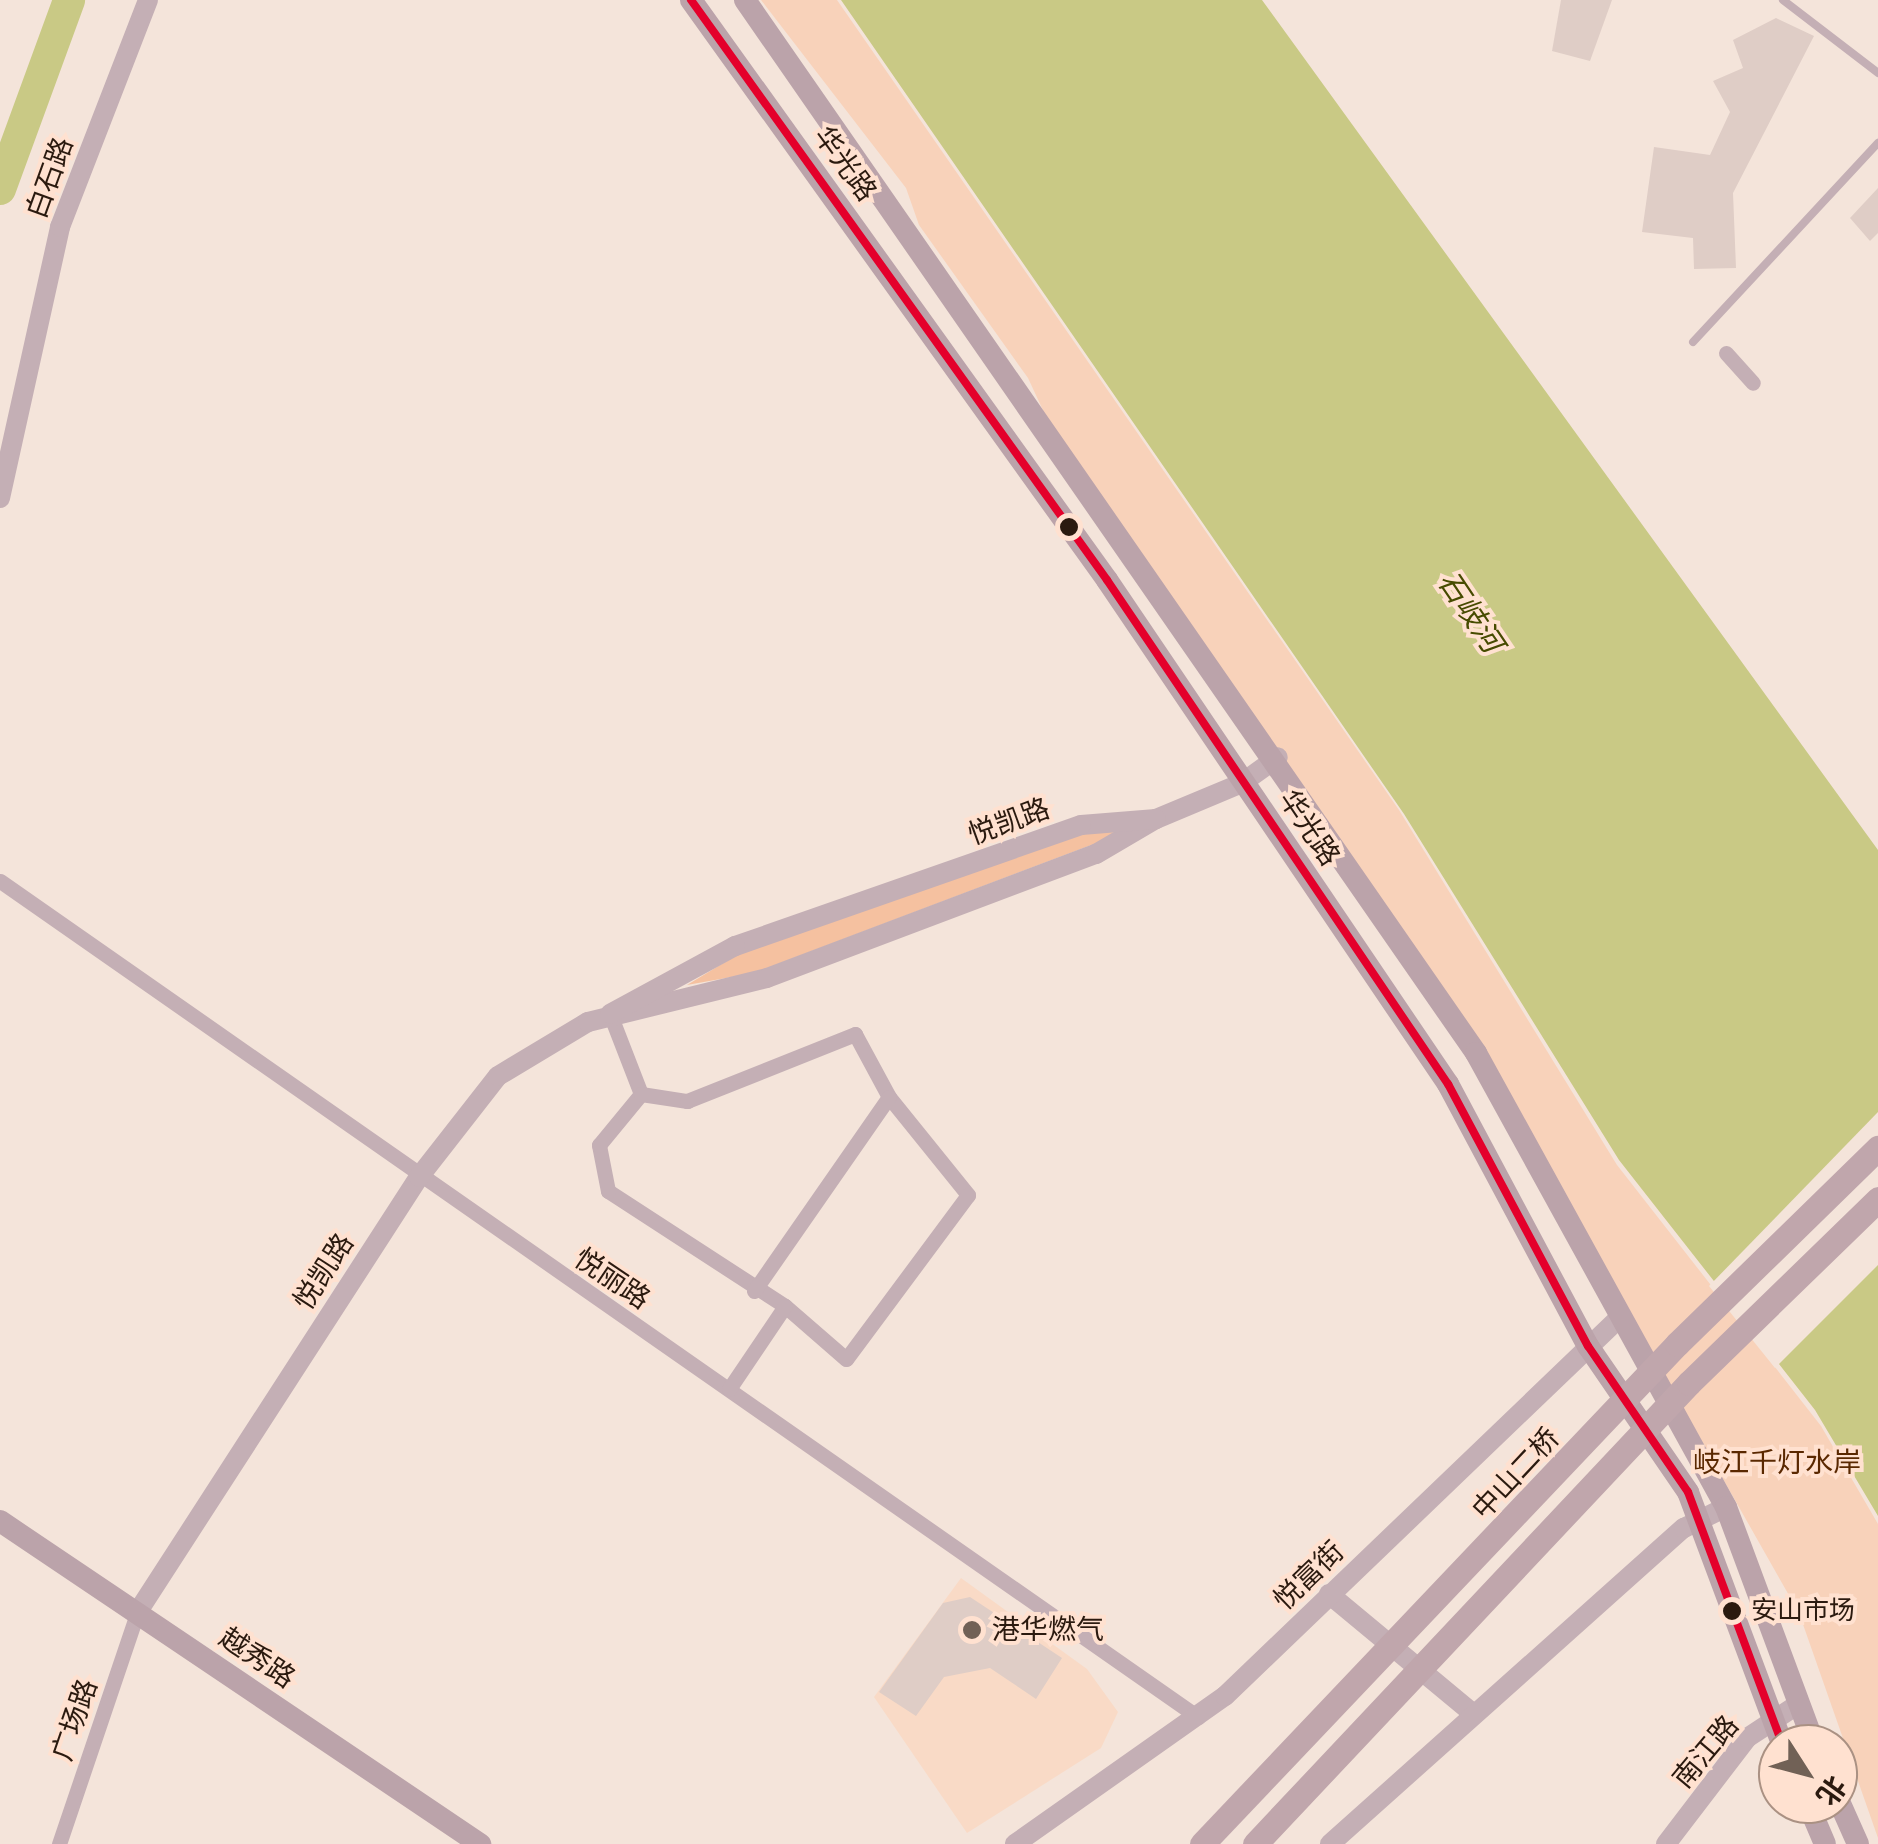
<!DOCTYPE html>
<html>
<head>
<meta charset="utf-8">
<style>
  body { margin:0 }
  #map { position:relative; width:1878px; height:1844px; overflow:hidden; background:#f4e4da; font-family:Helvetica,"Noto Sans SC",sans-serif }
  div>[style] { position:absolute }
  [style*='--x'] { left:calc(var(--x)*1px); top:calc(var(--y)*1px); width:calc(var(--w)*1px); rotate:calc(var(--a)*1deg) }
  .built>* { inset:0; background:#f9dac6 }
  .green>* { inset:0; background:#f8d2ba }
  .forest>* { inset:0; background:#f5c1a0 }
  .water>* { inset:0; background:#c9c985 }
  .pier>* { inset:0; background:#f4e4da }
  .river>* { height:32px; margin:-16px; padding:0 16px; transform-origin:16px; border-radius:16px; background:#c9c985 }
  .building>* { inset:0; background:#dfcdc6 }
  .service>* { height:8px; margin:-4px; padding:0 4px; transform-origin:4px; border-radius:4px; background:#c4afb5 }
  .minor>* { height:15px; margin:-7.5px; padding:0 7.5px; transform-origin:7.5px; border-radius:7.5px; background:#c4afb5 }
  .tertiary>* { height:20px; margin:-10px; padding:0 10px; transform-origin:10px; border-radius:10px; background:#c4afb5 }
  .secondary>* { height:22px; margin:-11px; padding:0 11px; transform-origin:11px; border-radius:11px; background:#bba3aa }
  .trunk-bridge>* { height:25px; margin:-12.5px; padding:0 12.5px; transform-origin:12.5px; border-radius:12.5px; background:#c0a6ac }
  .bus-1>* { height:8px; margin:-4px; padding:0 4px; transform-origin:4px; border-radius:4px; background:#e4002b }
  .dots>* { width:28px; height:28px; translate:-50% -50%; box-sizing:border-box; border:5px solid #ffe1d0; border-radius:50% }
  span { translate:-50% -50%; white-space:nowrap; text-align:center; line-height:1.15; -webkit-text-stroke:8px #ffe1d0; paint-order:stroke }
  .bus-label { font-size:26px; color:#2b1a0f }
  .left { translate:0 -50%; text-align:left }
  .street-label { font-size:28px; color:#2b1a0f }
  .park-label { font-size:28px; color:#5a2800 }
  .poi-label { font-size:28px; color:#2b1a0f }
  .water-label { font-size:30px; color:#474b00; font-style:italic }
  .north { position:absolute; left:1758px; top:1724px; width:100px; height:100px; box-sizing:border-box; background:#ffe1d0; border:2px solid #aa9183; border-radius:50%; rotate:126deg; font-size:28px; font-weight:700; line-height:40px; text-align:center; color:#2b1a0f }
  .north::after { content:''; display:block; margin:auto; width:35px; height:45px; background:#716156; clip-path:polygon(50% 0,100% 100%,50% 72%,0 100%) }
</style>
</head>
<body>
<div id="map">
  <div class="built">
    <div style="clip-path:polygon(961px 1578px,1087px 1669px,1118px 1712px,1101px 1748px,967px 1833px,874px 1697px)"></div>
  </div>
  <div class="green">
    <div style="clip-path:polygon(761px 0,837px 0,1399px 810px,1617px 1165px,1821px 1426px,1878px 1524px,1878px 1838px,1799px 1613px,1503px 1091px,1061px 449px,1028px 378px,919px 225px,906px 188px)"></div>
  </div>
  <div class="forest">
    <div style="clip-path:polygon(1089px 830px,1123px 833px,754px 973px,687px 985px,745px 950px)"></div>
  </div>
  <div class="water">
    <div style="clip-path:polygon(841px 0,1262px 0,1878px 850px,1878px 1516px,1815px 1410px,1619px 1160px,1404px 814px)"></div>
  </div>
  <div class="pier">
    <div style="clip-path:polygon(1878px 1112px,1878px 1265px,1775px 1368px,1709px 1286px)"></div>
  </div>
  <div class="river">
    <div style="--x:0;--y:189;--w:201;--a:-69.9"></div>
  </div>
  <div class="building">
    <div style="clip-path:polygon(1561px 0,1612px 0,1590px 61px,1552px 51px)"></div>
    <div style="clip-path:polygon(1776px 18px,1814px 36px,1733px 193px,1736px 268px,1694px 269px,1693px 238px,1642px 232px,1654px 147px,1710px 155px,1730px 112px,1713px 81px,1743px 68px,1733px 40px)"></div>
    <div style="clip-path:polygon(1878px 188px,1878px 233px,1870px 241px,1850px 218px)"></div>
    <div style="clip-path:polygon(970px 1597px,1062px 1658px,1036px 1699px,990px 1668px,944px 1677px,916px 1716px,879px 1692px,943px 1603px)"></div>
  </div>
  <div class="service">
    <div style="--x:1783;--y:0;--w:120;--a:37.5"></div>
    <div style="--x:1693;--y:342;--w:272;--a:-47.1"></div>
  </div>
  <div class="minor">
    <div style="--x:1726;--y:353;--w:40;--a:48"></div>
    <div style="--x:0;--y:881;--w:1461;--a:34.91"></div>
    <div style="--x:610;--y:1014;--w:86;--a:68.8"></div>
    <div style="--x:855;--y:1034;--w:72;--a:61.6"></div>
    <div style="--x:889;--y:1097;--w:126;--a:51.1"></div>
    <div style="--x:968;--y:1195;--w:204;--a:126.6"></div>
    <div style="--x:846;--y:1359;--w:81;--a:-139"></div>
    <div style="--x:785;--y:1306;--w:211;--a:-147"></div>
    <div style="--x:608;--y:1191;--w:47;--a:-101.1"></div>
    <div style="--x:599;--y:1145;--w:66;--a:-50.5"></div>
    <div style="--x:641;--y:1094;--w:47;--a:8.7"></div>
    <div style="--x:687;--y:1101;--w:181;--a:-21.7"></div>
    <div style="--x:754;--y:1291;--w:236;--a:-55.2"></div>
    <div style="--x:729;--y:1389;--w:100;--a:-56"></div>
    <div style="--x:59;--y:1844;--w:244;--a:-71.3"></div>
  </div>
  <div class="tertiary">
    <div style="--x:0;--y:498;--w:278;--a:-77.5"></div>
    <div style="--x:60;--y:227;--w:243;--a:-68.8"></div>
    <div style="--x:1156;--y:819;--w:93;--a:-22.7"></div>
    <div style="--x:1242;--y:783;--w:44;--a:-35.8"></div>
    <div style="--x:1329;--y:1594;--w:185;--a:39.7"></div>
    <div style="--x:137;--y:1613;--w:519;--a:-57.11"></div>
    <div style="--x:419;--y:1177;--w:128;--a:-52"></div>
    <div style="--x:498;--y:1076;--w:105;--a:-31"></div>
    <div style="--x:588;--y:1022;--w:184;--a:-13.8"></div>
    <div style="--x:767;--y:978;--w:352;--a:-20.7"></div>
    <div style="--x:1096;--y:854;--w:69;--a:-30.3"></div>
    <div style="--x:1156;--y:819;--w:75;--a:175.4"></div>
    <div style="--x:1081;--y:825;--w:367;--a:160.7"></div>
    <div style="--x:735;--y:946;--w:142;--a:151.5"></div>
    <div style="--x:1015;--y:1844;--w:257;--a:-35.2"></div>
    <div style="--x:1225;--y:1696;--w:545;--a:-43.81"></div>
    <div style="--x:1330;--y:1844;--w:475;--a:-41.8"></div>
    <div style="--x:1684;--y:1528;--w:47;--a:-26.6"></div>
    <div style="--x:1666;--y:1844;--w:133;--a:-52.6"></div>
    <div style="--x:1747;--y:1738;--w:60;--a:-33.4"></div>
  </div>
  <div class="secondary">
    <div style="--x:691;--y:0;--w:714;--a:54.35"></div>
    <div style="--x:1107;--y:580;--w:609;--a:55.92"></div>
    <div style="--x:1448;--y:1084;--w:297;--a:61.9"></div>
    <div style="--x:1588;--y:1346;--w:177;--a:55.6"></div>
    <div style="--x:1688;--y:1492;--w:269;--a:69.5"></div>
    <div style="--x:745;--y:0;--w:1282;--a:55.23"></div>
    <div style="--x:1476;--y:1053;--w:518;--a:61.16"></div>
    <div style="--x:1726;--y:1507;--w:253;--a:69.6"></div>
    <div style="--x:0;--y:1521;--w:579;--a:33.94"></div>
    <div style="--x:1838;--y:1799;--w:49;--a:66"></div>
    <div style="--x:1808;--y:1804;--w:43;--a:67"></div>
  </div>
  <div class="trunk-bridge">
    <div style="--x:1202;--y:1844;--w:690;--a:-46.47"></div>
    <div style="--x:1677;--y:1344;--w:281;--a:-44.3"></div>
    <div style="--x:1255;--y:1844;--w:633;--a:-46.73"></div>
    <div style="--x:1689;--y:1383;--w:264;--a:-44.2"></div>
  </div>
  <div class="bus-1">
    <div style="--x:691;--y:0;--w:714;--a:54.35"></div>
    <div style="--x:1107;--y:580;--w:609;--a:55.92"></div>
    <div style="--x:1448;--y:1084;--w:297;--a:61.9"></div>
    <div style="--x:1588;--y:1346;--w:177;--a:55.6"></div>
    <div style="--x:1688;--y:1492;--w:269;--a:69.5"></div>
  </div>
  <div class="dots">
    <div style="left:1069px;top:527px;background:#2b1a0f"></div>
    <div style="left:1732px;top:1611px;background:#2b1a0f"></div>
    <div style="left:972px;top:1630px;background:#716156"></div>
  </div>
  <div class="bus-label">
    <span class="left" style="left:1751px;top:1611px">安山市场</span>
  </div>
  <div class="street-label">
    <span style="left:845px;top:164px;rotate:54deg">华光路</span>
    <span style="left:50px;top:178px;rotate:-70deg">白石路</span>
    <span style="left:1009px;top:822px;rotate:-20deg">悦凯路</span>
    <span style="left:1309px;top:828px;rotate:56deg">华光路</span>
    <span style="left:324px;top:1272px;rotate:-57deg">悦凯路</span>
    <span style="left:612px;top:1279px;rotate:34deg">悦丽路</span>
    <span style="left:1516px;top:1474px;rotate:-47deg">中山二桥</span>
    <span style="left:1309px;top:1576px;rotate:-44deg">悦富街</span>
    <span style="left:257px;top:1658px;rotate:34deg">越秀路</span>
    <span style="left:75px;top:1720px;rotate:-71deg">广场路</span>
    <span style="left:1706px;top:1752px;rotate:-50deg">南江路</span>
  </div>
  <div class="park-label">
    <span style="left:1777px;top:1463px">岐江千灯水岸</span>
  </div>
  <div class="poi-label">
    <span class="left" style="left:992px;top:1630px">港华燃气</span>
  </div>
  <div class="water-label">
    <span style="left:1470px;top:612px;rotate:56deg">石岐河</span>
  </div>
  <div class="north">北</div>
</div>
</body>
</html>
